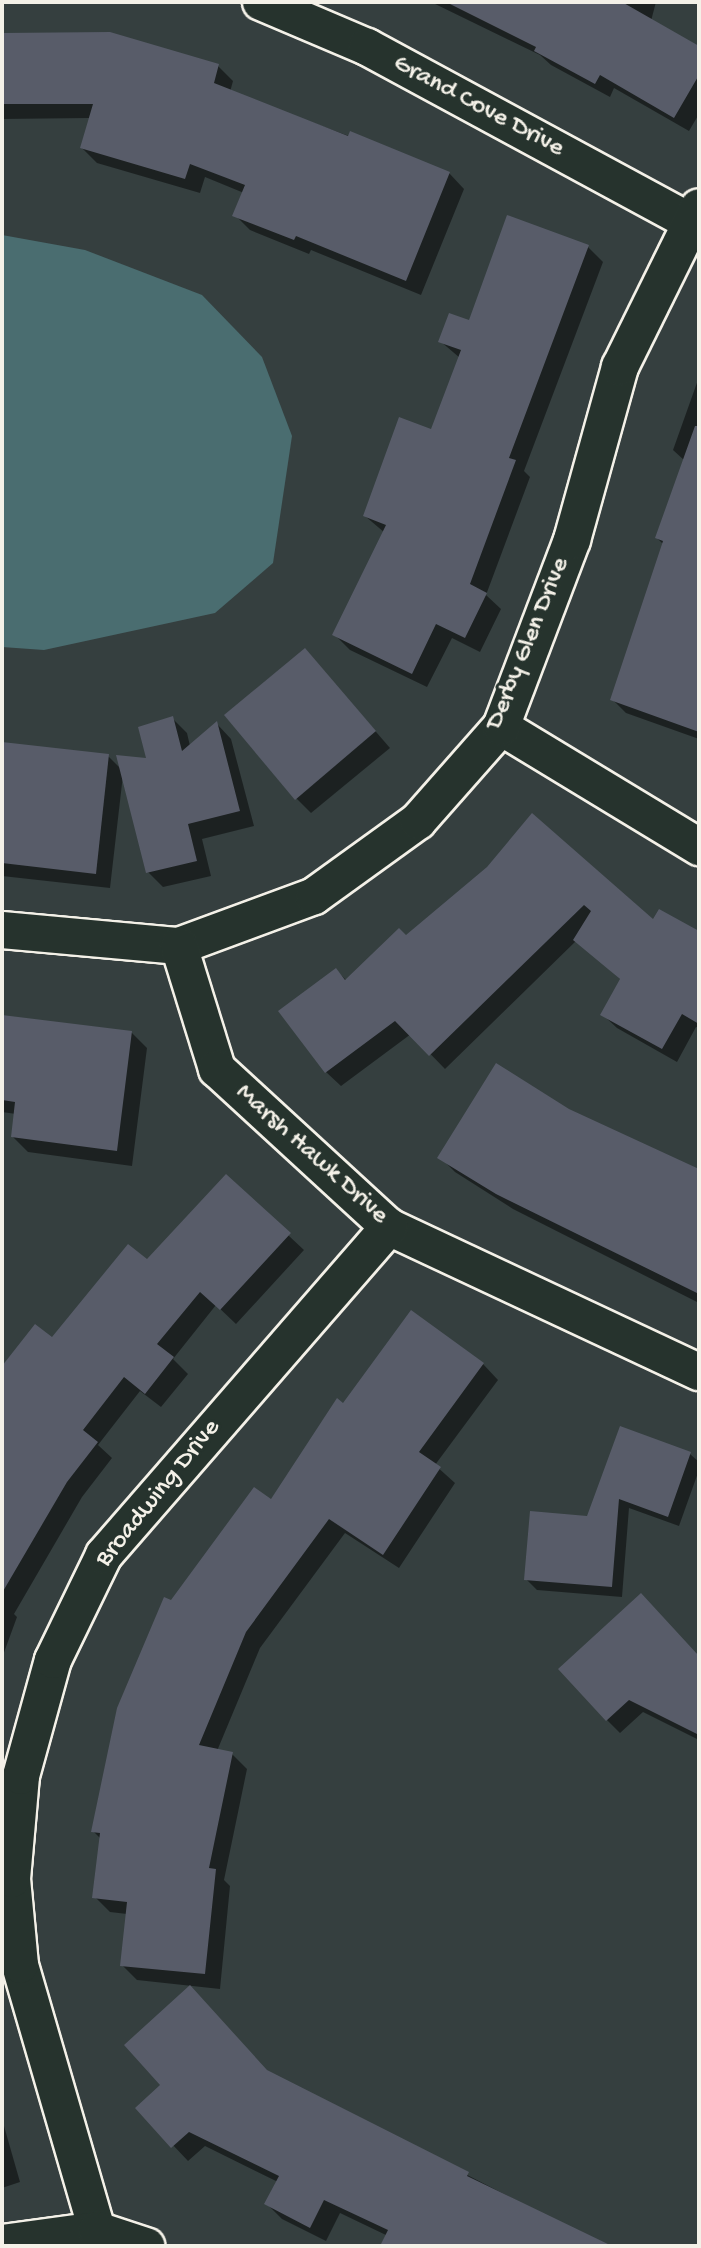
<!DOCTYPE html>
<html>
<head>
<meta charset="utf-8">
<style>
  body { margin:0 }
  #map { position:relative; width:701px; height:2248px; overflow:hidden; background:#353f3f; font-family:"Gochi Hand",sans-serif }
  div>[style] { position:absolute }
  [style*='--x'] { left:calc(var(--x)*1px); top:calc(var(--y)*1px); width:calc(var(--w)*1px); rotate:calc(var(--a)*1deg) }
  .water>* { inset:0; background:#4a6d70 }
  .shadow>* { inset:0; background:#0007 }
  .building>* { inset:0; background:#585c69 }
  .roads { filter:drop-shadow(2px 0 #f4f1e8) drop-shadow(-2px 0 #f4f1e8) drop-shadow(0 2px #f4f1e8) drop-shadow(0 -2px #f4f1e8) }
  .street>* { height:36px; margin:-18px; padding:0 18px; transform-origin:18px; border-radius:18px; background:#26332d }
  span { translate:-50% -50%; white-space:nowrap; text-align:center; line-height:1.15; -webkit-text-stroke:6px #26332d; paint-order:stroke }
  .street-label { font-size:26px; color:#f4f1e8 }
  .frame { position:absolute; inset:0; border:4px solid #f4f1e8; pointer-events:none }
</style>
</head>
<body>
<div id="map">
  <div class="water">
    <div style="clip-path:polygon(2px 235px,85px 250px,202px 295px,262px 357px,292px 436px,273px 563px,215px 613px,44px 650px,2px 647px)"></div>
  </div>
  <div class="shadow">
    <div style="clip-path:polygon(431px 2px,656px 2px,651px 21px,699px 49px,699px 114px,689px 131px,614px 88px,610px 97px,551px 65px,540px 55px)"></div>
    <div style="clip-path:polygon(2px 35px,218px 66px,233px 81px,230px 92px,449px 173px,464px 189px,421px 295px,311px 250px,309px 254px,250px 230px,235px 215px,244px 193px,205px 177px,200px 193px,97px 163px,82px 148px,90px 118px,2px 119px)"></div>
    <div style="clip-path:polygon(588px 247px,603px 262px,524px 471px,530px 477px,486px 595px,501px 609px,480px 652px,452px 638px,427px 687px,350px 650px,335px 635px,385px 533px,365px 516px,432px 432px,460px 358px,440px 341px)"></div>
    <div style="clip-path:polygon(699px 377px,699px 739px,626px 713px,612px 699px,664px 545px,657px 538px,685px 461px,673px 450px)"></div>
    <div style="clip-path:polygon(305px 650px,390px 748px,311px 813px,296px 798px)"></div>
    <div style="clip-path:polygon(172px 718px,187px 733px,190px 746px,217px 724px,231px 739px,254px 826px,202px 839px,211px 876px,163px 887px,148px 872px,123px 775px,110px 888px,2px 876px,2px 745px,108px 756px,122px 770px,148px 761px)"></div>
    <div style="clip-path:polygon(488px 868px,699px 935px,699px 1028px,696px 1027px,677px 1062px,617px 1028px,602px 1014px,621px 980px,577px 940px,445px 1069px,411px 1034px,341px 1086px,326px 1072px,281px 1011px,336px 970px,347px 981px,406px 938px)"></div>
    <div style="clip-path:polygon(2px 1018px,132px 1033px,147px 1048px,132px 1166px,28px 1152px,13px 1137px,16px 1114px,2px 1112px)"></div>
    <div style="clip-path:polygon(568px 1110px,699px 1170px,699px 1303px,513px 1209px,455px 1172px,440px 1157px)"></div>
    <div style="clip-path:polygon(226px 1177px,304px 1250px,236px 1324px,216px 1305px,173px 1359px,188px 1374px,161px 1407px,140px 1391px,98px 1445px,112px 1458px,82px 1497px,14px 1614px,17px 1617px,2px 1658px,2px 1370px,52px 1340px,148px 1262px)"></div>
    <div style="clip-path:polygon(483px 1364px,498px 1380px,435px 1465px,455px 1483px,399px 1568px,345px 1533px,260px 1648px,217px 1751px,232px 1754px,247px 1769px,224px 1880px,230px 1886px,220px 1989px,137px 1980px,122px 1965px,127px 1914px,110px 1912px,95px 1897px,101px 1839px,93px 1831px,172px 1602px,271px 1502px,344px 1405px)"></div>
    <div style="clip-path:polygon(690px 1454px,699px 1462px,699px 1470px,679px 1526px,629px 1508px,622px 1597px,537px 1590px,526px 1579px,588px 1518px)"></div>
    <div style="clip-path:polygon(654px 1609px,699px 1658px,699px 1740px,643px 1712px,620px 1733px,607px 1720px)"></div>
    <div style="clip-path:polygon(269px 2073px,570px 2228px,584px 2246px,383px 2246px,388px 2236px,340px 2213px,326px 2241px,282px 2219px,267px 2204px,278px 2182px,205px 2146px,188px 2161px,138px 2108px)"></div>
    <div style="clip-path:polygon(2px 2119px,20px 2182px,2px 2188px)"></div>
  </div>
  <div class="building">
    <div style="clip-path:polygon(446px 2px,622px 2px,699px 46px,699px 75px,674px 118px,600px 75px,595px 84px,534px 51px,536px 47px)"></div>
    <div style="clip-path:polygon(110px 32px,219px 64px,214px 83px,348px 136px,350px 131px,450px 172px,406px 281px,296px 236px,294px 240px,232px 216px,245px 185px,190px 164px,185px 179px,80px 148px,93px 104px,2px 104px,2px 33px)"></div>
    <div style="clip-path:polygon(507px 215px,589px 245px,509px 458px,516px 460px,470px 584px,487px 593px,465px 638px,436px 624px,412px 674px,332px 635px,386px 525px,363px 516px,399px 417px,431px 429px,461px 350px,438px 342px,449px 313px,469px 320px)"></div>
    <div style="clip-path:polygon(695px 426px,699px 426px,699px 732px,610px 700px,663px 541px,655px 538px)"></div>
    <div style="clip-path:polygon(305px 648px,376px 731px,295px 800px,224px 715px)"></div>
    <div style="clip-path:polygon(173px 716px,182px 751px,217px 721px,240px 811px,188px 824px,197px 861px,146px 873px,116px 755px,146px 758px,138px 727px)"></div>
    <div style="clip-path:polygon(2px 742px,109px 754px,96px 874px,2px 863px)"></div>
    <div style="clip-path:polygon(532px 813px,653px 919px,659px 909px,699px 931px,699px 1024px,682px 1014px,662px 1049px,600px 1015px,620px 979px,573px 940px,591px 911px,584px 905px,429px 1056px,395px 1021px,325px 1073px,278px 1011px,336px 968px,345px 980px,399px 928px,406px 935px,487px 867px)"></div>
    <div style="clip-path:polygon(2px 1015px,132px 1031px,117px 1151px,11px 1137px,15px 1102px,2px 1100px)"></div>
    <div style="clip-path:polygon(496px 1063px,569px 1109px,699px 1169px,699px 1294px,496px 1194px,437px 1158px)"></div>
    <div style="clip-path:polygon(226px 1174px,291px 1233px,220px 1310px,200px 1292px,157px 1344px,174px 1357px,145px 1394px,124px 1377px,83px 1430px,98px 1442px,67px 1482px,2px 1593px,2px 1366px,35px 1324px,52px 1337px,128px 1244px,147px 1259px)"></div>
    <div style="clip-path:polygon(411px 1310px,484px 1363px,419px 1452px,441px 1467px,383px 1555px,329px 1519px,246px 1632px,199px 1745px,233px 1752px,209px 1868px,216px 1869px,205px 1974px,120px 1966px,127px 1902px,92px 1898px,100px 1833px,91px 1832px,117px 1708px,164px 1597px,171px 1600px,254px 1487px,271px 1499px,337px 1398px,343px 1403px)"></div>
    <div style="clip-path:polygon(620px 1426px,691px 1452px,668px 1517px,619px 1499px,612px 1587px,524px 1580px,530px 1511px,587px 1516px)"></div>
    <div style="clip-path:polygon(641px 1593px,698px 1655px,699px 1735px,629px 1700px,606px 1721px,558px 1669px)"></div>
    <div style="clip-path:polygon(190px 1985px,267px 2070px,469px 2172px,467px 2176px,612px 2246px,380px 2246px,388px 2230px,324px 2200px,310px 2228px,264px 2204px,279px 2176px,189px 2132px,171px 2148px,135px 2108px,160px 2085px,124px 2045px)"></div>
  </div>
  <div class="roads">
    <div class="street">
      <div style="--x:261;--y:2;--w:115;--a:23"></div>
      <div style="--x:367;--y:47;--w:367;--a:28.4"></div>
      <div style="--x:501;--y:727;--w:232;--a:31.2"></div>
      <div style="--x:2;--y:930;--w:178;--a:5.2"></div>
      <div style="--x:179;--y:946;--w:144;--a:-20.3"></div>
      <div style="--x:314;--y:896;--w:128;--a:-35.8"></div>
      <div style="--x:418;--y:821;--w:125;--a:-48.6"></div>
      <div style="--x:501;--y:727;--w:200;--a:-69.2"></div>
      <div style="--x:572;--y:540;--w:180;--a:-74.5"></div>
      <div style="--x:620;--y:367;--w:178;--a:-63.7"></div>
      <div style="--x:179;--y:946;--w:129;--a:72.8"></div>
      <div style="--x:217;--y:1069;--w:234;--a:42.6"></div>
      <div style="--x:389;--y:1227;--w:342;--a:25.1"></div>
      <div style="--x:97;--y:2230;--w:276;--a:-106.2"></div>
      <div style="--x:20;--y:1965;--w:86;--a:-95.3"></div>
      <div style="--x:12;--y:1879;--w:103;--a:-85"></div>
      <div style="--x:21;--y:1776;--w:120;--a:-74.6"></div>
      <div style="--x:53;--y:1660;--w:117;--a:-64.1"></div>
      <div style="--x:104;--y:1555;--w:435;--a:-49"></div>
      <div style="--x:2;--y:2243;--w:96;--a:-7.8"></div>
      <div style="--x:97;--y:2230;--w:52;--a:18.1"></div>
    </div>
  </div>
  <div class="street-label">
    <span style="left:478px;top:107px;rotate:28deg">Grand Cove Drive</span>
    <span style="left:529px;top:644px;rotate:-68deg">Derby Glen Drive</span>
    <span style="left:311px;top:1155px;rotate:42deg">Marsh Hawk Drive</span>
    <span style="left:159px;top:1494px;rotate:-51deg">Broadwing Drive</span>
  </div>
  <div class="frame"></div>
</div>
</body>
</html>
